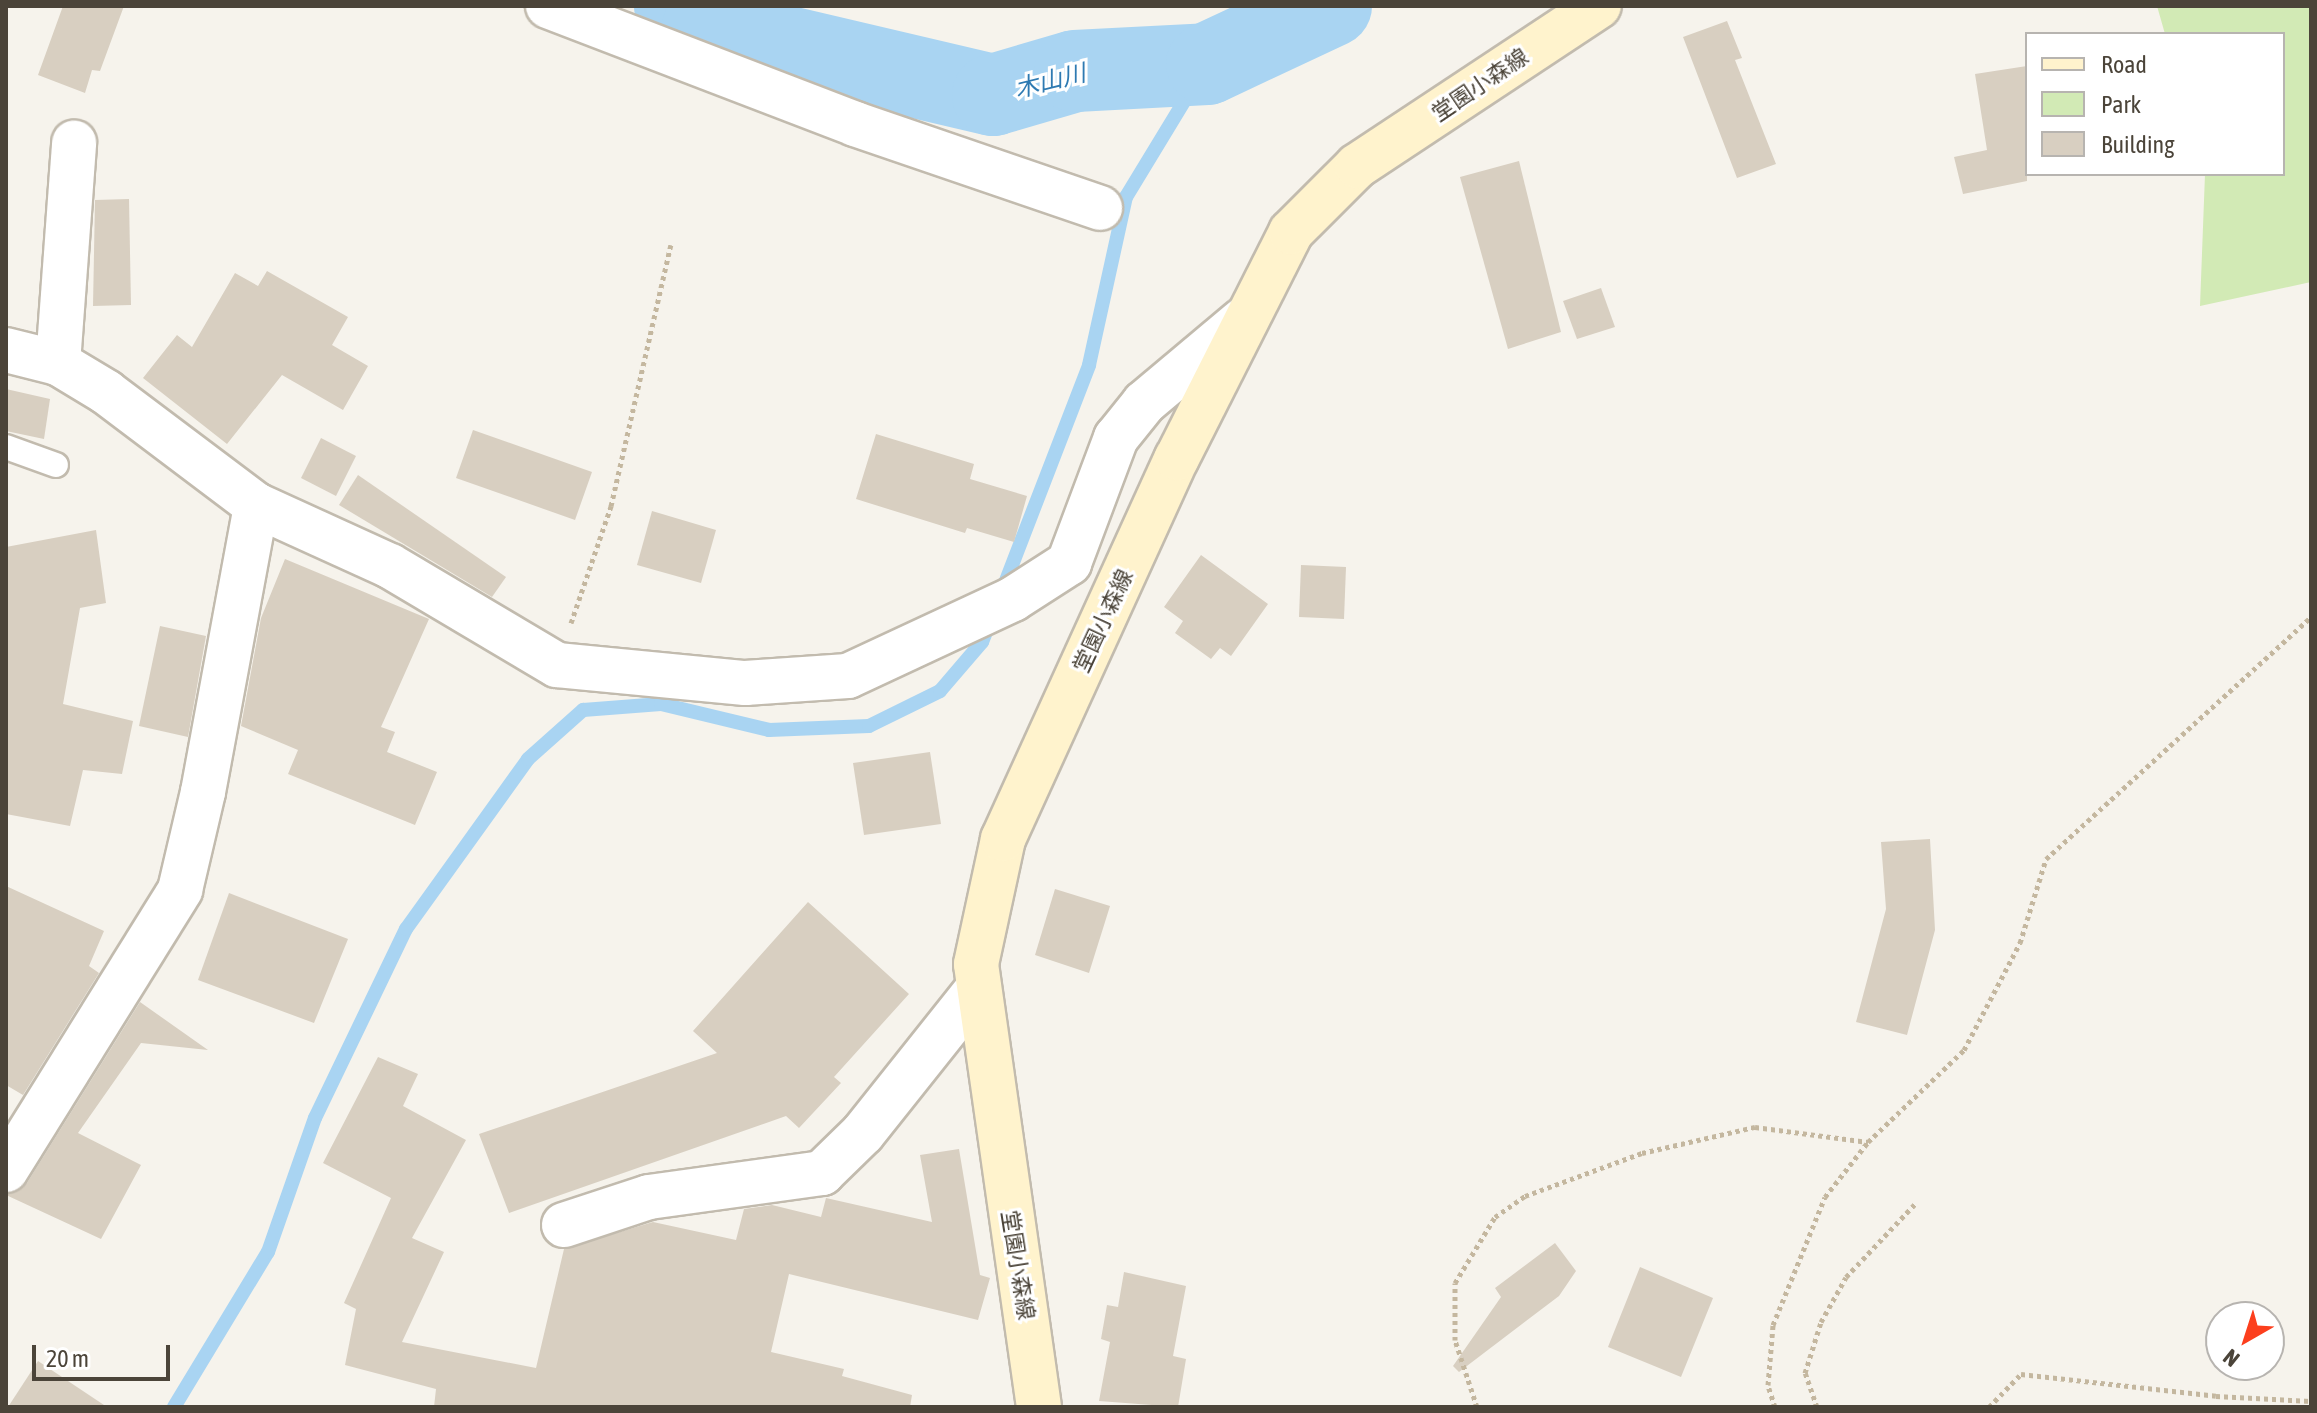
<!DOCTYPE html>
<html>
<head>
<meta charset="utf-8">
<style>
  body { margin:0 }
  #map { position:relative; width:2317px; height:1413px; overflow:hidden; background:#f6f3ec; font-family:"Asap Condensed","Noto Sans JP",sans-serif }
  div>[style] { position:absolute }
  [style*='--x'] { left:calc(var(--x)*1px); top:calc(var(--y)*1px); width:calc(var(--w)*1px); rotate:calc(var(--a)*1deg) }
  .green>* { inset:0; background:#d2eab5 }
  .stream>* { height:14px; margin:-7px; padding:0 7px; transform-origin:7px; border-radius:7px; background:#a9d4f2 }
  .river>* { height:82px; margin:-41px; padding:0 41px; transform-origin:41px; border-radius:41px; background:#a9d4f2 }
  .building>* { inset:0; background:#d8cfc1 }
  .path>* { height:5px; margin-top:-2.5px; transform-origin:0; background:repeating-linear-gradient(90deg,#c4b79f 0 4px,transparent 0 8px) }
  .roads { filter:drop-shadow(2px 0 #c2bbae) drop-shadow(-2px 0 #c2bbae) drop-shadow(0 2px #c2bbae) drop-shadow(0 -2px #c2bbae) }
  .service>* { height:24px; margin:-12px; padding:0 12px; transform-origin:12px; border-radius:12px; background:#fff }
  .minor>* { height:44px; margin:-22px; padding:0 22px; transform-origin:22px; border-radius:22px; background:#fff }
  .secondary>* { height:44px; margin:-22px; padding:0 22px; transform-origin:22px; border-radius:22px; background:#fff3cd }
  span { translate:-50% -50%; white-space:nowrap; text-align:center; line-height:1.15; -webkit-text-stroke:6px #fff; paint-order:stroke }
  .street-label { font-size:22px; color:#4b4439 }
  .water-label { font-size:24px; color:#2e7ab2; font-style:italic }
  .frame { position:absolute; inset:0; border:8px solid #4b4439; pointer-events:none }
  .legend { position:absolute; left:2025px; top:32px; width:260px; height:144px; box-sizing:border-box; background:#fff; border:2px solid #b7b4b0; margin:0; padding:10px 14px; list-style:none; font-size:24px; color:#4b4439 }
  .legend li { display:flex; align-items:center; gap:16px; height:40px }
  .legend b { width:40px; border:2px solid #b7b4b0 }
  .north { position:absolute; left:2205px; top:1301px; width:80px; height:80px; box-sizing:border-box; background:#fff; border:2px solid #b7b4b0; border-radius:50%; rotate:219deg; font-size:22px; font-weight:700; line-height:32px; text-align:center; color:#4b4439 }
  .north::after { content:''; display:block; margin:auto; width:28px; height:36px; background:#fc3f1d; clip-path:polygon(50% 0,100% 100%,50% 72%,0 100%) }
  .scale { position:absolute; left:32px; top:1345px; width:138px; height:36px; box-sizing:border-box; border:4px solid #4b4439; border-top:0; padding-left:10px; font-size:24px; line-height:28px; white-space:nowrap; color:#4b4439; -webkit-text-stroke:6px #fff; paint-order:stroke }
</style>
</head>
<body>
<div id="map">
  <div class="green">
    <div style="clip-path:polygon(2157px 6px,2311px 6px,2311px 282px,2200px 306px,2205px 174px,2283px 174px,2283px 34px,2165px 34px)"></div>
  </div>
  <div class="stream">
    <div style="--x:1002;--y:591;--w:242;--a:-68.9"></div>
    <div style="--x:1089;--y:365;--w:172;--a:-77.6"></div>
    <div style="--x:1126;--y:197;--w:156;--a:-58.7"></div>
    <div style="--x:174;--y:1407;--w:181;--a:-58.8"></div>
    <div style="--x:268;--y:1252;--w:142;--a:-70.7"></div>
    <div style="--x:315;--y:1118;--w:210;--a:-64.3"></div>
    <div style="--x:406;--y:929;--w:209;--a:-54.3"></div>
    <div style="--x:528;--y:759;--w:74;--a:-41.7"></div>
    <div style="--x:583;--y:710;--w:78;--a:-4.4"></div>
    <div style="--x:661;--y:704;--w:111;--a:13.5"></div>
    <div style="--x:769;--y:730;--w:100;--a:-2.3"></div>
    <div style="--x:869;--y:726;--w:79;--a:-26.2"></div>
    <div style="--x:940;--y:691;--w:65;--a:-49.4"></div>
    <div style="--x:982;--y:642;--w:22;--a:-68"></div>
  </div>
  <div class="river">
    <div style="--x:675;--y:6;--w:35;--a:37"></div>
    <div style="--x:703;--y:27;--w:298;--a:13.2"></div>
    <div style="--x:993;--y:95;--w:85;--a:-16.3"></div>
    <div style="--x:1075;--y:71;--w:132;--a:-3"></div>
    <div style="--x:1207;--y:64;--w:137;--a:-25.1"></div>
  </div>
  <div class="building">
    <div style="clip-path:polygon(63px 6px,124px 6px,100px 71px,92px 70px,85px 93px,38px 75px)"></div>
    <div style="clip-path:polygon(1727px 21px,1742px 58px,1735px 60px,1776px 164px,1737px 178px,1683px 37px)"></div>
    <div style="clip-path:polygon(2027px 66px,2027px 181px,1963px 194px,1954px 157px,1987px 150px,1975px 74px)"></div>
    <div style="clip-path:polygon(1519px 161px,1561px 332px,1508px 349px,1460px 177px)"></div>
    <div style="clip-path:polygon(129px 199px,131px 305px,93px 306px,95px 200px)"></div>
    <div style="clip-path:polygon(267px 271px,348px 317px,332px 345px,368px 366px,343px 410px,282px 375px,227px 444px,143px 378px,177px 335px,192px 347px,235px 273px,258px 286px)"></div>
    <div style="clip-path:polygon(1601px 288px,1615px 327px,1577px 339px,1563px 301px)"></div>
    <div style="clip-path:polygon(6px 389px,50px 399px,44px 439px,6px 431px)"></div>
    <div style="clip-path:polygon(473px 430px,592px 472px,575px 520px,456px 478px)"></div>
    <div style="clip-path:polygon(876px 434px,974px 464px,970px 479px,1027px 496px,1014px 542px,967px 528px,965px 533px,856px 499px)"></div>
    <div style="clip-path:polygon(321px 438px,356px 456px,336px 496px,301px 478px)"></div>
    <div style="clip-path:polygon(358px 475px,506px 577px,492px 597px,339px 505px)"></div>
    <div style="clip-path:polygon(652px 511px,716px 530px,701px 583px,637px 565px)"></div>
    <div style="clip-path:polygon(96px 530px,106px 603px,80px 608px,63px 704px,133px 721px,122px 774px,83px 770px,70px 826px,6px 814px,6px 547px)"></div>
    <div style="clip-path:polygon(1201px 555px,1268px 604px,1231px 656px,1220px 648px,1211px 659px,1175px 633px,1183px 621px,1164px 607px)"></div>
    <div style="clip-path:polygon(285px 559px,429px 619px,381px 727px,395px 732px,387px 752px,437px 772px,415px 825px,288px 774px,298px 750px,241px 726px,261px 618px)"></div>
    <div style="clip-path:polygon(1301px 565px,1346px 567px,1344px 619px,1299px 617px)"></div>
    <div style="clip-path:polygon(160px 626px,206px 636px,188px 737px,139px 726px)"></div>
    <div style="clip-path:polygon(930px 752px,941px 824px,864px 835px,853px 763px)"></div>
    <div style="clip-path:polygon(1930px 839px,1935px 930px,1907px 1035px,1856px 1022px,1886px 909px,1881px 842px)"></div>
    <div style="clip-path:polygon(6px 886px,104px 931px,89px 966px,99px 973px,23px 1095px,6px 1085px)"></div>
    <div style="clip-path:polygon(1055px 889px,1110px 906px,1089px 973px,1035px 955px)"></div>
    <div style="clip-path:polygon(229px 893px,348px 939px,314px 1023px,198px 980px)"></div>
    <div style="clip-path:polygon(808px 902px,909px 994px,834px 1077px,841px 1083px,799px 1128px,786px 1116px,509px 1213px,479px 1134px,717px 1053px,693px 1031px)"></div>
    <div style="clip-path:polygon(140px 1002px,208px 1050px,141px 1043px,78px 1133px,141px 1165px,101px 1239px,6px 1195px,27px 1183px)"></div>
    <div style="clip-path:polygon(378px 1057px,418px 1074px,403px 1106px,466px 1140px,412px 1238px,444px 1252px,402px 1342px,536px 1368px,564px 1249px,653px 1222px,736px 1240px,744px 1209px,772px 1205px,821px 1217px,826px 1198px,932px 1222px,920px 1155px,959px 1149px,980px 1275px,990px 1278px,978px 1320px,789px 1274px,771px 1352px,844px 1369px,842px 1376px,912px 1395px,910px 1407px,434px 1407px,436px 1389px,345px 1365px,356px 1309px,344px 1303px,391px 1198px,323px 1163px)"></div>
    <div style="clip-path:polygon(1555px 1243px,1576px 1271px,1559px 1296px,1459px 1372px,1453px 1366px,1501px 1297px,1495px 1288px)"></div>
    <div style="clip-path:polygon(1640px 1267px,1713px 1298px,1681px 1377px,1608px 1347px)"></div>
    <div style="clip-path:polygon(1124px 1272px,1186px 1286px,1173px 1356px,1186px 1359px,1178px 1407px,1099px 1401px,1110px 1342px,1101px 1339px,1107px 1305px,1118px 1307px)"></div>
    <div style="clip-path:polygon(38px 1361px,107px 1407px,8px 1407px)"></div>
  </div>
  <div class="path">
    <div style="--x:571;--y:623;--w:124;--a:-71.1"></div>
    <div style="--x:611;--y:506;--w:268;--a:-77.1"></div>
    <div style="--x:1477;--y:1407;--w:71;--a:-108.2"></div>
    <div style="--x:1455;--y:1340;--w:57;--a:-90"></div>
    <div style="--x:1455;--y:1283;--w:77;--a:-58.8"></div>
    <div style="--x:1495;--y:1217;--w:37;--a:-35"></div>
    <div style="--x:1525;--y:1196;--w:125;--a:-20.2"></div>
    <div style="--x:1642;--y:1153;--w:116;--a:-13"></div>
    <div style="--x:1755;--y:1127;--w:114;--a:7.6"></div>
    <div style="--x:1775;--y:1407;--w:23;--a:-108"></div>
    <div style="--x:1768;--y:1385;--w:60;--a:-85.2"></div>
    <div style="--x:1773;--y:1325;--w:138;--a:-67.9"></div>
    <div style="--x:1825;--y:1197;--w:70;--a:-52"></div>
    <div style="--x:1868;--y:1142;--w:133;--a:-43.8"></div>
    <div style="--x:1964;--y:1050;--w:121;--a:-62.4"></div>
    <div style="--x:2020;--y:943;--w:88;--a:-72.8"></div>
    <div style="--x:2046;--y:859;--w:359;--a:-42.4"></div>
    <div style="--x:1817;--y:1407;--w:36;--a:-109"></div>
    <div style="--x:1805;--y:1373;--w:53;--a:-72.6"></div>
    <div style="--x:1821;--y:1322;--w:51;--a:-60.9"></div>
    <div style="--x:1846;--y:1277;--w:100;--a:-46.6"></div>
    <div style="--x:1989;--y:1407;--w:46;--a:-45.9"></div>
    <div style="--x:2021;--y:1374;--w:196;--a:6.4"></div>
    <div style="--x:2216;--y:1396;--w:95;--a:3"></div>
  </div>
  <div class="roads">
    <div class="service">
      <div style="--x:6;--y:447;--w:53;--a:19.8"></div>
    </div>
    <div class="minor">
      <div style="--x:548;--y:6;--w:329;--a:21"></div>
      <div style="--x:855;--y:124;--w:259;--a:18.9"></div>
      <div style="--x:6;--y:350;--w:54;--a:14"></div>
      <div style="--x:58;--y:363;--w:56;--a:31.1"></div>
      <div style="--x:106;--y:392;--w:188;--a:37"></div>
      <div style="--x:256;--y:505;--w:147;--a:24.5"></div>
      <div style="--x:390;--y:566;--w:194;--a:30.7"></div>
      <div style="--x:557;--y:665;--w:189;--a:5.5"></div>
      <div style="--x:745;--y:683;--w:103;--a:-3.9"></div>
      <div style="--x:848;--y:676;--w:182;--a:-25"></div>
      <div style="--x:1013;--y:599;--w:67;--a:-32.7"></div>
      <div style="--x:1069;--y:563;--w:134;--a:-69.4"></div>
      <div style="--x:1116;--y:438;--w:45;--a:-51.3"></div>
      <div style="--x:1144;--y:403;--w:129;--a:-40"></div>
      <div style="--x:58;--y:363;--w:221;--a:-85.8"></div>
      <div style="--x:6;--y:1170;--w:330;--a:-58.1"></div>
      <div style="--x:180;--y:890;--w:101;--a:-76.8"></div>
      <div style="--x:203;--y:792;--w:292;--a:-79.5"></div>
      <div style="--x:564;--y:1225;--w:89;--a:-18.2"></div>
      <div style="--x:649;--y:1197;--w:175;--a:-7.9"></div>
      <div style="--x:822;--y:1173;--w:57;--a:-44.3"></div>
      <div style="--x:863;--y:1133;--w:186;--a:-51.5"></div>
    </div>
    <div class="secondary">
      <div style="--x:1039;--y:1407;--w:447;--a:-98.1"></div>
      <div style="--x:976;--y:964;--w:128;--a:-77.8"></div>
      <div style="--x:1003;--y:839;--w:419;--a:-65.5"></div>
      <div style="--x:1177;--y:458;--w:253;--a:-63.2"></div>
      <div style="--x:1291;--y:232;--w:93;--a:-45"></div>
      <div style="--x:1357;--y:166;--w:290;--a:-33.5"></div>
    </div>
  </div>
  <div class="street-label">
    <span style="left:1480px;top:85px;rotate:-34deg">堂園小森線</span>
    <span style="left:1103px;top:621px;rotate:-65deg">堂園小森線</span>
    <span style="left:1018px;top:1265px;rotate:81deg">堂園小森線</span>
  </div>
  <div class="water-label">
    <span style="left:1050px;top:81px;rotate:-14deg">木山川</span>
  </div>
  <div class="frame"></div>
  <ul class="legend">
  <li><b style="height:10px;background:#fff3cd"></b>Road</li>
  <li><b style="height:22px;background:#d2eab5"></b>Park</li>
  <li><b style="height:22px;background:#d8cfc1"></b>Building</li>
  </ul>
  <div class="north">N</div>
  <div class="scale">20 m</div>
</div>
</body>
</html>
